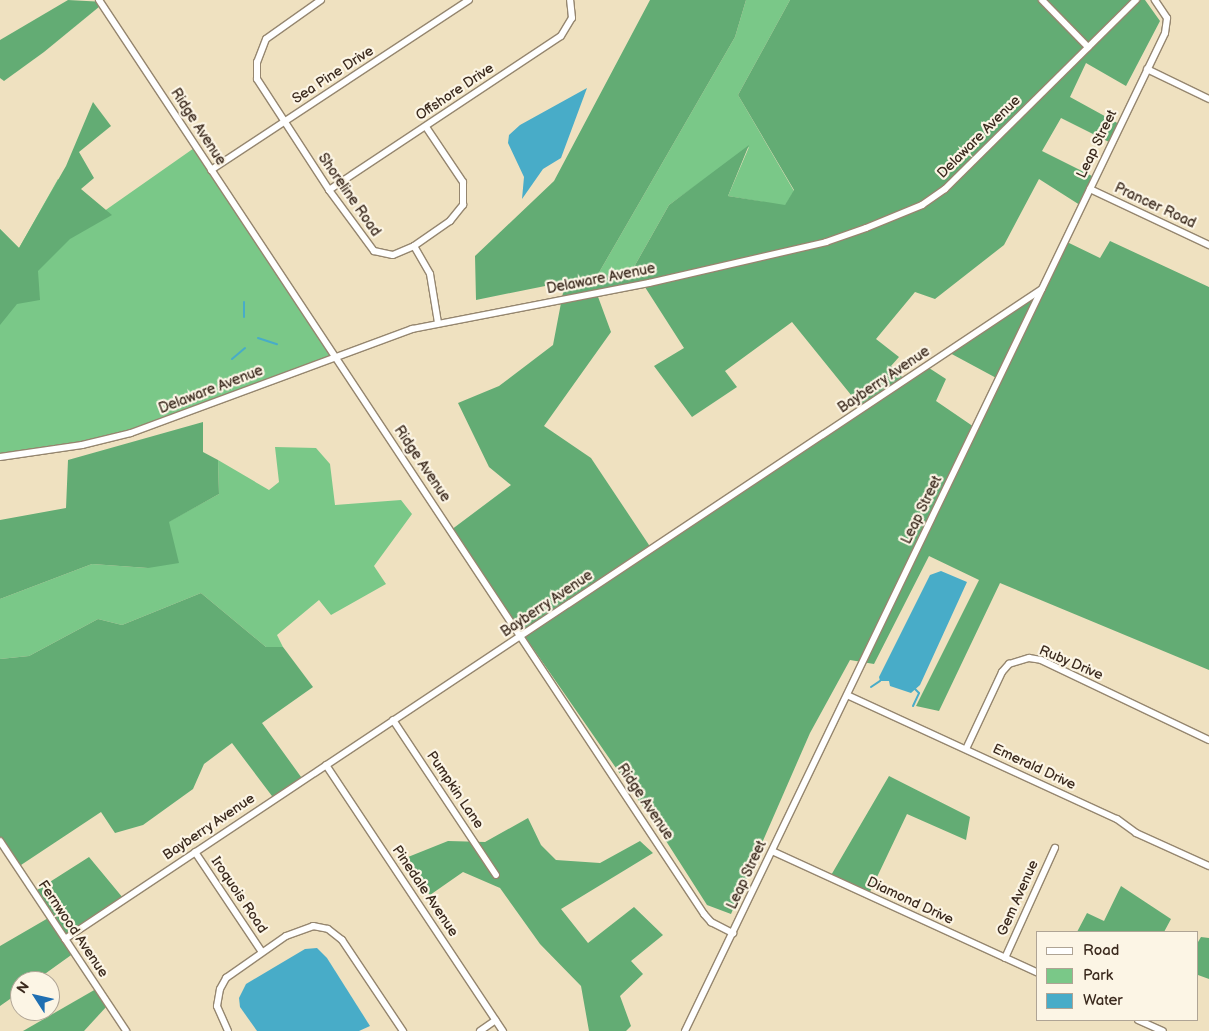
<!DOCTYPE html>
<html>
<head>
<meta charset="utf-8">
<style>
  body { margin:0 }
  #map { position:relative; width:1209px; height:1031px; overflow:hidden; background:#efe1c0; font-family:"Balsamiq Sans",sans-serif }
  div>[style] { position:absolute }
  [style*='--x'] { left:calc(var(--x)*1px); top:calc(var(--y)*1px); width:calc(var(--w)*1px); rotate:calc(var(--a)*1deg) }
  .green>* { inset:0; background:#7ac888 }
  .forest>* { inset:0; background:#63ac74 }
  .water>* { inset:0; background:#48acc8 }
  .stream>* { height:2px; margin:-1px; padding:0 1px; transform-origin:1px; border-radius:1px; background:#48acc8 }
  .roads { filter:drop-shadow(1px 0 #95866f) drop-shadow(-1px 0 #95866f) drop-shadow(0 1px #95866f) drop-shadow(0 -1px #95866f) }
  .minor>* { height:6px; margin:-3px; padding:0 3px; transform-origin:3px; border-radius:3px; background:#fff }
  span { translate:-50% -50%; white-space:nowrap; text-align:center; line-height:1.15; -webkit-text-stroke:4.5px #fcf5e5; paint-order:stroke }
  .street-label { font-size:14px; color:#3b2a1e }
  .legend { position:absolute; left:1036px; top:931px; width:162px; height:90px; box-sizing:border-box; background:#fcf5e5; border:1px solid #afa495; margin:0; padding:6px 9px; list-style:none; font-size:15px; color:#3b2a1e }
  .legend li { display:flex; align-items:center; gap:10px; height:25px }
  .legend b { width:25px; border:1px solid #afa495 }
  .north { position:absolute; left:10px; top:971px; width:50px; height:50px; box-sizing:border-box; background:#fcf5e5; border:1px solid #afa495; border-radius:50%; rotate:305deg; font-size:14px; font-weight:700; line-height:20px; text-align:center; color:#3b2a1e }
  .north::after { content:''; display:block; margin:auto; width:18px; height:22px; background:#1f6fb2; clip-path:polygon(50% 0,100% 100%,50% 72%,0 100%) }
</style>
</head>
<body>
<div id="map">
  <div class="green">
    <div style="clip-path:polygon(746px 0,790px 0,738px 95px,794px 191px,785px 206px,728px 196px,749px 147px,669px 205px,630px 274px,597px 276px,735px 37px)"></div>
    <div style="clip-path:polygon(197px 146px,334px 356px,131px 433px,0 457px,0 229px,19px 248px,58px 179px,100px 214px)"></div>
    <div style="clip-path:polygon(275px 447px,316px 448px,330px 464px,335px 505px,401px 500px,412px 514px,374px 566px,386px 584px,331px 615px,319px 600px,277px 635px,283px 647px,266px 647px,201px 593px,122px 625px,98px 619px,29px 656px,0 659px,0 599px,92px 564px,148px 568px,168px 522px,219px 494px,218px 460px,269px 490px,279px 482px)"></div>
  </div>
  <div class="forest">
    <div style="clip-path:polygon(68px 0,105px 2px,44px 52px,4px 81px,0 78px,0 40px)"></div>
    <div style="clip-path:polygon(evenodd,650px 0,746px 0,735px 37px,597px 276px,630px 274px,669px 205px,749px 145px,728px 196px,785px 205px,794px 190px,738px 95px,790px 0,1145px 0,1160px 21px,1126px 86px,1086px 63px,1070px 97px,1121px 125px,1113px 144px,1061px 118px,1042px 151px,1096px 178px,1083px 207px,1039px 179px,1004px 245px,935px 299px,915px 292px,876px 339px,899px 357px,891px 366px,908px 383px,926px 366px,946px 379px,936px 401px,977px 429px,1000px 380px,948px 352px,1045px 287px,1067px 242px,1100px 258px,1110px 241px,1209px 287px,1209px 670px,1000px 583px,939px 711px,916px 706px,979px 580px,929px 556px,874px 664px,850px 660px,810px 733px,731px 914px,707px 905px,659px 830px,451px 530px,511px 485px,489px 467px,458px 403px,499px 386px,553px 345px,565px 282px,476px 300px,475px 256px,554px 181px,650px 0,643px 284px,684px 348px,654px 366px,692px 417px,737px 387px,725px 371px,792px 322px,864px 411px,653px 551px,591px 458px,544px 426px,611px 332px,597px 294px,643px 284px)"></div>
    <div style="clip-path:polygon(93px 102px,111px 126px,79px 152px,94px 178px,81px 189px,112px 215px,70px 239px,38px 271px,40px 300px,17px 304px,0 325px,0 229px,19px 248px,66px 166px)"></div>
    <div style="clip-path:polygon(203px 422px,203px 452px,218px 460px,219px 494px,169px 522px,179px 563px,148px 568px,92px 564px,0 599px,0 520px,66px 508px,68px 460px)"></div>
    <div style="clip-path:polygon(201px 593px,266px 647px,283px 647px,313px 687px,262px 723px,304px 781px,275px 800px,232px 743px,204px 764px,193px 789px,143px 825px,115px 833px,101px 812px,18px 867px,0 839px,0 659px,29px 656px,98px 619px,122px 625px)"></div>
    <div style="clip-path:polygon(889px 776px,970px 817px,966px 840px,907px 814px,868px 896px,830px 877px)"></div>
    <div style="clip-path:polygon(528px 818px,541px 845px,556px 860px,600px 863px,640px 841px,653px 853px,561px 909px,588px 943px,634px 907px,663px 935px,631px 961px,643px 974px,620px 996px,631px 1026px,626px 1031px,589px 1031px,581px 986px,540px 944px,500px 888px,463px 872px,430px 895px,398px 861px,448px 841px,485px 842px)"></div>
    <div style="clip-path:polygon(89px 857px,123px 898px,65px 939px,74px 953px,35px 981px,20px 981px,20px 992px,0 1006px,0 946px,50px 917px,34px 892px)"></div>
    <div style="clip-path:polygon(1121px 886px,1171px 919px,1164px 932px,1077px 932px,1087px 913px,1104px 921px)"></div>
    <div style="clip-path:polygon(1201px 937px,1209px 938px,1209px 979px,1198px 975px,1198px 942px)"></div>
    <div style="clip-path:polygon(96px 989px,107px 1006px,84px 1031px,23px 1031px)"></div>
  </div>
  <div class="water">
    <div style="clip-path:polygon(587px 88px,561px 158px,543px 169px,522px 199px,524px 177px,508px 143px,509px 135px,520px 125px)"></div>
    <div style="clip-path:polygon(941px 571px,967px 582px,920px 685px,911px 693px,890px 686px,889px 681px,880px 681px,879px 677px,930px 575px)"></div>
    <div style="clip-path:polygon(317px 948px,327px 958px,370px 1026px,359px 1031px,257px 1031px,240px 1007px,239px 998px,246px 984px,305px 949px)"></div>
  </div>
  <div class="stream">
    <div style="--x:244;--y:302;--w:15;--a:90"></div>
    <div style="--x:258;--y:338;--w:20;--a:18"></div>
    <div style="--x:232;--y:359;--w:17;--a:-40"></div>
    <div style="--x:871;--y:687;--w:11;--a:-34"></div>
    <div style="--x:913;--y:706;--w:14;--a:-65"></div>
    <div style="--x:919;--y:693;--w:7;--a:-135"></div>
  </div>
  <div class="roads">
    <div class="minor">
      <div style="--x:99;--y:0;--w:1096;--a:56.5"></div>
      <div style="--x:704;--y:914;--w:11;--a:49"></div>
      <div style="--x:711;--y:922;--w:25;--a:27"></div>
      <div style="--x:321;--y:0;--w:67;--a:144.7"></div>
      <div style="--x:266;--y:39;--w:25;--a:111"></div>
      <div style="--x:257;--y:62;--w:17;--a:90"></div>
      <div style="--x:257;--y:79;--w:132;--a:57"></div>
      <div style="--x:329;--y:190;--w:76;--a:53.6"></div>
      <div style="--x:374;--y:251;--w:19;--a:12"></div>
      <div style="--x:393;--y:255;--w:23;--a:-23"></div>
      <div style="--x:414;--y:246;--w:44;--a:-34.8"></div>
      <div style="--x:450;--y:221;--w:21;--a:-51"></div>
      <div style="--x:463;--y:205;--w:23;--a:-90"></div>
      <div style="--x:463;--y:182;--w:66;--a:-123.9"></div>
      <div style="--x:1042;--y:0;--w:66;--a:45.6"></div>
      <div style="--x:1147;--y:69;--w:69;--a:25.8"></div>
      <div style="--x:211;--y:170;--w:309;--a:-33.4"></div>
      <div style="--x:1090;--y:189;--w:132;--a:25.2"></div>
      <div style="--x:329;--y:190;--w:278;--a:-33.6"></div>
      <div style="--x:561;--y:36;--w:21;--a:-59"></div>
      <div style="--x:572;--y:18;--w:18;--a:-96"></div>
      <div style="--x:414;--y:246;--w:32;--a:60"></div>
      <div style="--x:430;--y:274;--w:50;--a:80.7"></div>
      <div style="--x:0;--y:457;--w:83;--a:-8.3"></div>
      <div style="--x:82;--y:445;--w:50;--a:-13.8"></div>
      <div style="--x:131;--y:433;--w:300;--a:-20.3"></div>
      <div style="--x:412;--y:329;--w:241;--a:-11"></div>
      <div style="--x:649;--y:283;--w:182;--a:-13"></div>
      <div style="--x:826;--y:242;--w:42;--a:-19.3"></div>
      <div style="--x:866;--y:228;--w:61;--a:-22.3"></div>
      <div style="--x:922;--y:205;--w:28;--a:-35"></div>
      <div style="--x:945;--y:189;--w:269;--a:-44.7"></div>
      <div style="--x:847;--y:695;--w:297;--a:24.7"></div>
      <div style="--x:1117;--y:819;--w:24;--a:36"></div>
      <div style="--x:1136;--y:833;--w:80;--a:24.3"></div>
      <div style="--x:393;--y:720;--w:186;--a:56.4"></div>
      <div style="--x:966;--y:749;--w:85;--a:-64.9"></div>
      <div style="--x:1002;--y:672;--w:11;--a:-49"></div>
      <div style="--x:1009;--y:664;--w:21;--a:-17"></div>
      <div style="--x:1029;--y:658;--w:12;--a:9"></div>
      <div style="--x:1041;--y:660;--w:186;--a:25.5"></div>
      <div style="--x:326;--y:765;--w:320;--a:56.4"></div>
      <div style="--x:0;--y:841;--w:228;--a:56.4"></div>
      <div style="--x:772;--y:851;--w:293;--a:24.6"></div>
      <div style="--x:195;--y:852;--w:120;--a:56.2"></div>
      <div style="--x:65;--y:939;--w:1173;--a:-33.64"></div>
      <div style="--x:1005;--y:958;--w:121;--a:-65.6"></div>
      <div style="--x:1138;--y:1020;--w:27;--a:24"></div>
      <div style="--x:228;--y:1031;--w:27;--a:-114"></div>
      <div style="--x:217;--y:1006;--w:17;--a:-80"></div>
      <div style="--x:220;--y:989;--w:13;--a:-61"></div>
      <div style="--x:226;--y:978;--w:73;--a:-35"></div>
      <div style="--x:286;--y:936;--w:29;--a:-20"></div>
      <div style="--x:313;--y:926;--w:15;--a:11"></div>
      <div style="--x:328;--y:929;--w:18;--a:38"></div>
      <div style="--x:342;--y:940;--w:110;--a:56.2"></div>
      <div style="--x:480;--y:1031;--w:19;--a:-35"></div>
      <div style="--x:685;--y:1031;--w:1107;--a:-64.31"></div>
      <div style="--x:1165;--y:33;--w:15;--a:-82"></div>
      <div style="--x:1167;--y:18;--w:22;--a:-124"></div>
    </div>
  </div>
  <div class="street-label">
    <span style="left:333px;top:75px;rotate:-33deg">Sea Pine Drive</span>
    <span style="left:455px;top:92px;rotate:-34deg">Offshore Drive</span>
    <span style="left:198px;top:127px;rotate:57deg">Ridge Avenue</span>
    <span style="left:979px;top:137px;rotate:-45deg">Delaware Avenue</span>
    <span style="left:1097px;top:144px;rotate:-64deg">Leap Street</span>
    <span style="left:349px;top:195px;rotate:55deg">Shoreline Road</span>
    <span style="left:1155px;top:206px;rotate:25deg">Prancer Road</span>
    <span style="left:601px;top:279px;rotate:-11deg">Delaware Avenue</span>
    <span style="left:884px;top:380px;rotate:-34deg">Bayberry Avenue</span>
    <span style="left:211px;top:390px;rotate:-21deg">Delaware Avenue</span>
    <span style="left:422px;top:464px;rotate:56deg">Ridge Avenue</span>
    <span style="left:922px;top:510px;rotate:-64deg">Leap Street</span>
    <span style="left:547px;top:604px;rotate:-34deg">Bayberry Avenue</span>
    <span style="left:1071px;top:663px;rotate:23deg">Ruby Drive</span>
    <span style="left:1034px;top:767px;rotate:25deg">Emerald Drive</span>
    <span style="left:455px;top:790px;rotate:56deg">Pumpkin Lane</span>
    <span style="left:645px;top:802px;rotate:56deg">Ridge Avenue</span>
    <span style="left:209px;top:827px;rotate:-34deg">Bayberry Avenue</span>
    <span style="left:747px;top:875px;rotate:-65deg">Leap Street</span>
    <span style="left:425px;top:891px;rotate:56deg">Pinedale Avenue</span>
    <span style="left:239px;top:895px;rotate:56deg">Iroquois Road</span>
    <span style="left:1018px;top:898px;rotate:-66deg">Gem Avenue</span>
    <span style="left:910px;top:901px;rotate:25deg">Diamond Drive</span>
    <span style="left:73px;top:929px;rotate:56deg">Fernwood Avenue</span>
  </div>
  <ul class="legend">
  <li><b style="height:6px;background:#fff"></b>Road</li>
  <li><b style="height:14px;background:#7ac888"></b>Park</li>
  <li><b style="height:14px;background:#48acc8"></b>Water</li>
  </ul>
  <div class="north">N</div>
</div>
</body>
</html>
